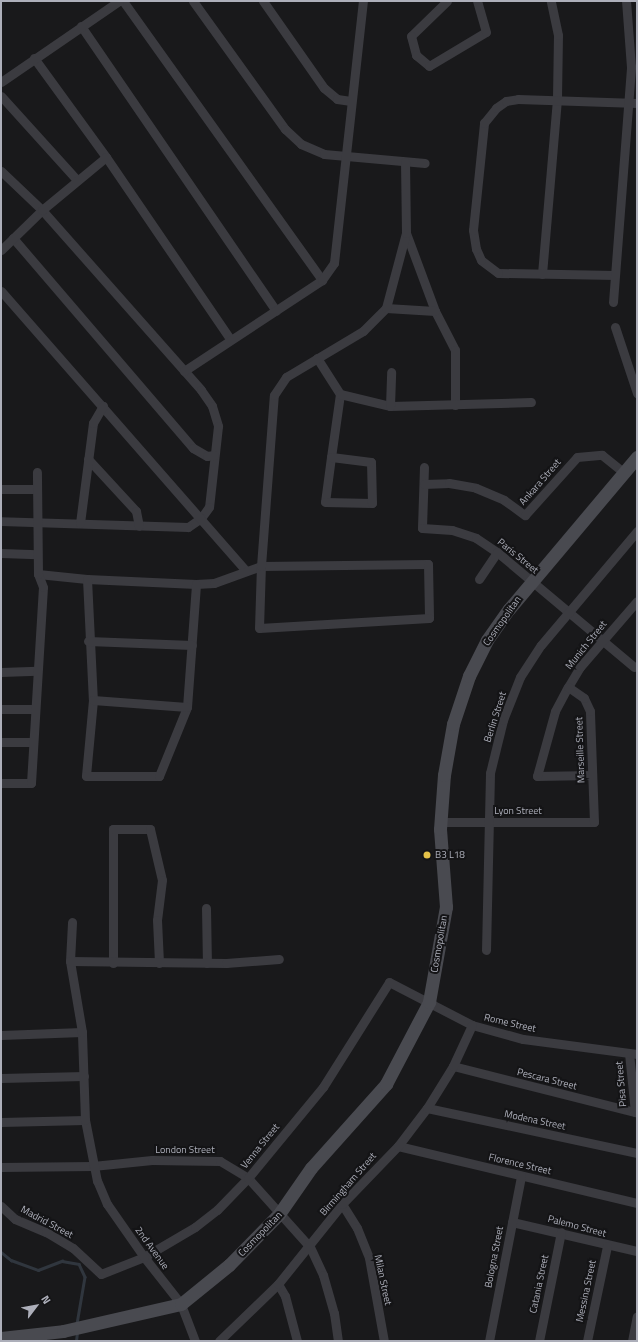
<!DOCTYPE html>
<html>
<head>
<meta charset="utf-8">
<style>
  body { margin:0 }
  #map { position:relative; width:638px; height:1342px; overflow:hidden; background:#19191b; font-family:"Titillium Web",sans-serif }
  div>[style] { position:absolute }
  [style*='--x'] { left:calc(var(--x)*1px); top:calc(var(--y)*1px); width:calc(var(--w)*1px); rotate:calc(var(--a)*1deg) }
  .stream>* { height:2.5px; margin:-1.25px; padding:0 1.25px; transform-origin:1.25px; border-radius:1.25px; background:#30363e }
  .street>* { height:9px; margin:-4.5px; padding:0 4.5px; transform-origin:4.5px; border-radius:4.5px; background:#3b3b40 }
  .secondary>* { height:13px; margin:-6.5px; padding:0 6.5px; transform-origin:6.5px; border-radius:6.5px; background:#494a50 }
  .dots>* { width:11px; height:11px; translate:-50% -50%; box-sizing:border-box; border:2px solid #141416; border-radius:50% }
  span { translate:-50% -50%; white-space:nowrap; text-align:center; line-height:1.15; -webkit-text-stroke:4px #141416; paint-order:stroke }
  .street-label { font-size:10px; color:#adafba }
  .poi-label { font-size:10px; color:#adafba }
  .left { translate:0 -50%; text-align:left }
  .frame { position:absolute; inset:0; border:2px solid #adafba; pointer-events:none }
  .north { position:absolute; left:16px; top:1286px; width:40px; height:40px; -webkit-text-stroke:3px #141416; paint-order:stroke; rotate:58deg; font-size:11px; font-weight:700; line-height:16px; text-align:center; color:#adafba }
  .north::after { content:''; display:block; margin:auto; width:14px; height:18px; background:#adafba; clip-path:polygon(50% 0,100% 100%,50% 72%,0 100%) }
</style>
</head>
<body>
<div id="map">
  <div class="stream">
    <div style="--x:1;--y:1252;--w:13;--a:39"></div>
    <div style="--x:11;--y:1260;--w:29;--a:20"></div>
    <div style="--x:38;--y:1270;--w:26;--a:-21"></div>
    <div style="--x:62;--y:1261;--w:17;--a:10"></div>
    <div style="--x:79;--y:1264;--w:14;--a:65"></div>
    <div style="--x:85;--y:1277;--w:48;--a:99.7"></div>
    <div style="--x:76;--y:1341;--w:8;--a:-83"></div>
  </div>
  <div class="street">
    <div style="--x:123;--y:1;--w:343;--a:54.5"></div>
    <div style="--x:193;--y:1;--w:158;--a:54.3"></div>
    <div style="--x:285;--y:129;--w:22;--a:43"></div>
    <div style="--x:301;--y:144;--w:25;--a:23"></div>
    <div style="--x:324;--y:154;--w:101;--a:5.1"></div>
    <div style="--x:263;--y:1;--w:106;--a:55"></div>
    <div style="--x:324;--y:88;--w:17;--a:40"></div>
    <div style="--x:337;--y:99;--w:14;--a:8"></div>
    <div style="--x:447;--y:1;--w:50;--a:135.8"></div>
    <div style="--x:411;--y:36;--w:20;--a:75"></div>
    <div style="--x:416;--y:55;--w:17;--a:40"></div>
    <div style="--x:429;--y:66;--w:66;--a:-30.8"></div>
    <div style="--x:486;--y:32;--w:32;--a:-106"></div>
    <div style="--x:81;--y:26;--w:345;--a:55.6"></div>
    <div style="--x:34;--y:58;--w:122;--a:54"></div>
    <div style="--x:106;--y:157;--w:220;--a:55.7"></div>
    <div style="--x:1;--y:82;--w:143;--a:-34.5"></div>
    <div style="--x:1;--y:96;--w:112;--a:47.9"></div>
    <div style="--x:1;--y:171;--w:57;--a:43.6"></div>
    <div style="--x:42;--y:210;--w:240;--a:48.5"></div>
    <div style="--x:201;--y:390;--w:19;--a:55"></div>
    <div style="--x:212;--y:406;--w:21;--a:73"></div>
    <div style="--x:218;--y:426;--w:81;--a:96.3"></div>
    <div style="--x:209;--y:507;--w:14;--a:126"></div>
    <div style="--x:201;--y:518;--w:16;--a:145"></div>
    <div style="--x:188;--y:527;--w:187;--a:-178.2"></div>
    <div style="--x:406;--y:233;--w:83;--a:69.6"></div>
    <div style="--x:435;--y:311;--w:44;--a:62.9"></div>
    <div style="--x:455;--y:350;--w:55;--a:90"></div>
    <div style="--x:13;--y:238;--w:277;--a:49.4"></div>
    <div style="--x:193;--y:448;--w:16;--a:30"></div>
    <div style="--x:207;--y:456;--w:7;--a:-8"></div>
    <div style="--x:1;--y:250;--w:57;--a:-44.3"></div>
    <div style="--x:42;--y:210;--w:83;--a:-39.6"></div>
    <div style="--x:542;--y:274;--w:177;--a:-85.1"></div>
    <div style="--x:557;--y:98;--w:63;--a:-89.1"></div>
    <div style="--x:558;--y:35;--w:35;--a:-102"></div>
    <div style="--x:615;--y:275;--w:117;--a:-179"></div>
    <div style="--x:498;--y:273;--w:21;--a:-143"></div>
    <div style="--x:481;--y:260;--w:12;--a:-114"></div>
    <div style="--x:476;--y:249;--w:19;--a:-99"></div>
    <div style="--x:473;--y:230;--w:108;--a:-84.1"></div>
    <div style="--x:484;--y:123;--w:19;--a:-51"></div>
    <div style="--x:496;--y:108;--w:12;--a:-35"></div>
    <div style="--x:506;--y:101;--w:12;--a:-9"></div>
    <div style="--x:518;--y:99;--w:119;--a:1.9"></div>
    <div style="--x:1;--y:291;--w:372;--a:48.8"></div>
    <div style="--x:613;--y:302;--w:236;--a:-85.6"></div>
    <div style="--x:631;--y:67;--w:66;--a:-94.3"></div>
    <div style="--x:386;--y:308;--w:49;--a:3.5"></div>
    <div style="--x:615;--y:327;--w:70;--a:71.6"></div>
    <div style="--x:317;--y:358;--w:43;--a:57.4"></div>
    <div style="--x:340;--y:394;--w:64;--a:98.1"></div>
    <div style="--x:331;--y:457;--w:45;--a:97.6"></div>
    <div style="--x:325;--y:502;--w:47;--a:1.2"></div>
    <div style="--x:372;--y:503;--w:41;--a:-91.4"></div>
    <div style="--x:371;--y:462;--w:40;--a:-172.9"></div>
    <div style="--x:184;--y:371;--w:165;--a:-33.4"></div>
    <div style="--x:322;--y:280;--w:21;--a:-55"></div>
    <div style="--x:334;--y:263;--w:264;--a:-83.7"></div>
    <div style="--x:340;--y:394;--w:51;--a:13.5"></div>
    <div style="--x:390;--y:406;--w:141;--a:-1.6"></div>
    <div style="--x:390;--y:406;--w:34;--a:-88"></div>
    <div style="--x:88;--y:459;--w:71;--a:47.3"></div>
    <div style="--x:136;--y:511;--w:15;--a:79"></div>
    <div style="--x:424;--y:467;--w:61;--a:91.9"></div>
    <div style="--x:422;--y:528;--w:30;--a:4"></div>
    <div style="--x:452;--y:530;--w:25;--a:18"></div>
    <div style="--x:476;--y:538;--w:25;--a:34"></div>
    <div style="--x:497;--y:552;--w:179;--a:40"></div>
    <div style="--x:424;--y:484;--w:25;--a:-2"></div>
    <div style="--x:449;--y:483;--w:27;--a:10"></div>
    <div style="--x:476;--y:488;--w:30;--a:23"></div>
    <div style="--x:504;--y:500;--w:26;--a:36"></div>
    <div style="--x:525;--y:515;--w:78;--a:-48.1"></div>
    <div style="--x:577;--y:457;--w:25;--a:-5"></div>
    <div style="--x:602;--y:455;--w:28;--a:39"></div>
    <div style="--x:1;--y:489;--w:36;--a:0"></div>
    <div style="--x:80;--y:523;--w:101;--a:-82.6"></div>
    <div style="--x:93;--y:423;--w:20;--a:-60"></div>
    <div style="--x:1;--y:553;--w:36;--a:2"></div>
    <div style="--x:38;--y:574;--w:49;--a:5.8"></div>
    <div style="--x:87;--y:579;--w:109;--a:2.6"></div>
    <div style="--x:196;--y:584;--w:18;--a:-3"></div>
    <div style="--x:214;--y:583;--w:50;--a:-19.9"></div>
    <div style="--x:261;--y:566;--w:167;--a:-0.7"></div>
    <div style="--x:428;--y:564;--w:54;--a:88.9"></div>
    <div style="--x:429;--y:618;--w:170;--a:176.6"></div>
    <div style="--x:259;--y:628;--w:62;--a:-88.2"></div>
    <div style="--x:261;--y:566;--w:171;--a:-85.7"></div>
    <div style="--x:274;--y:395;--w:22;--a:-56"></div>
    <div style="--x:286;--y:377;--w:90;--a:-30.9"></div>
    <div style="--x:363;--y:331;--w:33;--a:-45"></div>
    <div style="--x:386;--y:308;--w:78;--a:-75.1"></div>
    <div style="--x:406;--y:233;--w:71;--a:-90.8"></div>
    <div style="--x:87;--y:579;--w:121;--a:87.2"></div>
    <div style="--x:93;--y:700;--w:76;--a:95.3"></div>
    <div style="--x:86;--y:776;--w:73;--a:0"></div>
    <div style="--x:159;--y:776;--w:74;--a:-67.9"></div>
    <div style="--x:187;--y:707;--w:123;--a:-85.8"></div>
    <div style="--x:479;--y:579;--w:32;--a:-56"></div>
    <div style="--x:88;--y:641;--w:104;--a:2.2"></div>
    <div style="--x:1;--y:672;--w:36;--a:-2"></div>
    <div style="--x:93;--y:700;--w:94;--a:4.3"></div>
    <div style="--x:1;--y:709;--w:34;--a:0"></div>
    <div style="--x:1;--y:742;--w:31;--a:0"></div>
    <div style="--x:592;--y:775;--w:55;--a:179"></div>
    <div style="--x:537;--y:776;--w:67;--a:-74.5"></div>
    <div style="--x:555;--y:711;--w:27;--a:-62"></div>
    <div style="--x:568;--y:687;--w:23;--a:-59"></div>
    <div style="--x:580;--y:667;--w:87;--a:-49.2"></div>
    <div style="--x:1;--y:783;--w:30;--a:0"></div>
    <div style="--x:31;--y:783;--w:196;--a:-86.5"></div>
    <div style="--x:43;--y:587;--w:14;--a:-111"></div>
    <div style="--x:38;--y:574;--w:102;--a:-90.6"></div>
    <div style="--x:441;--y:822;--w:153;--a:0"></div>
    <div style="--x:594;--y:822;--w:111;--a:-92.1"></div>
    <div style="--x:590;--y:711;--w:14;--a:-115"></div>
    <div style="--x:584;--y:698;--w:19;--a:-145"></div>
    <div style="--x:206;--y:908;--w:55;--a:89"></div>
    <div style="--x:486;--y:950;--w:177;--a:-88.7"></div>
    <div style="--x:490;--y:773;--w:55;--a:-76.2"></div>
    <div style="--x:503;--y:720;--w:46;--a:-68.4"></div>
    <div style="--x:520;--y:677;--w:38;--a:-57"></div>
    <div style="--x:541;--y:645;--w:149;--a:-49.9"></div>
    <div style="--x:70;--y:961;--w:39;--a:-87"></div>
    <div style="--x:113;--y:963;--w:134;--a:-90"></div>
    <div style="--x:113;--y:829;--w:37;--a:0"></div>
    <div style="--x:150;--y:829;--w:52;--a:76.8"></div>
    <div style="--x:162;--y:880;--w:40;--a:97.1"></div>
    <div style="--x:157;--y:920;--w:43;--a:87.3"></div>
    <div style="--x:1;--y:1035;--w:81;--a:-2.1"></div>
    <div style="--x:453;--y:1066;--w:188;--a:14.2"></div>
    <div style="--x:635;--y:1112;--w:59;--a:-95.8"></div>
    <div style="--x:1;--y:1078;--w:83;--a:-1.4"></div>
    <div style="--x:427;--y:1108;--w:215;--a:12.1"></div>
    <div style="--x:1;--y:1122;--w:84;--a:-1.4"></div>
    <div style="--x:398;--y:1146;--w:246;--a:13.4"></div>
    <div style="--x:1;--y:1167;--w:92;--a:-0.6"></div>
    <div style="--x:93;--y:1166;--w:59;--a:-5.8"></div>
    <div style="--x:152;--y:1160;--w:68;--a:0.8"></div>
    <div style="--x:220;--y:1161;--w:33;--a:31"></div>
    <div style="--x:248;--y:1178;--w:93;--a:48.1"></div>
    <div style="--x:310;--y:1247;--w:31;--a:65"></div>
    <div style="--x:323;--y:1275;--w:40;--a:74"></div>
    <div style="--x:334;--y:1313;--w:28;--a:82"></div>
    <div style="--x:342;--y:1204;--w:28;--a:58"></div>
    <div style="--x:357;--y:1228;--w:32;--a:68"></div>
    <div style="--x:369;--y:1258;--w:84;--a:79.8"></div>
    <div style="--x:1;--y:1206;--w:19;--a:43"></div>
    <div style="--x:15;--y:1219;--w:34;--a:23"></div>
    <div style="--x:46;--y:1232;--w:31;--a:31"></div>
    <div style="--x:73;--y:1248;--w:38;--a:43"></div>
    <div style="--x:101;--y:1274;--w:46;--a:-21.6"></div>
    <div style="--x:144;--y:1257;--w:59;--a:-30.5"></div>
    <div style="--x:195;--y:1227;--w:28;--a:-38"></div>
    <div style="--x:217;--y:1210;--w:45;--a:-45.9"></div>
    <div style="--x:248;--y:1178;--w:118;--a:-50.5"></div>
    <div style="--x:323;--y:1087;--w:124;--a:-57.8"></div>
    <div style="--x:389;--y:982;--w:93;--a:27.4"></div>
    <div style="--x:472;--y:1025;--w:53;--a:15.4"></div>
    <div style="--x:523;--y:1039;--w:115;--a:7.5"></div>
    <div style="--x:512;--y:1222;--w:128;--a:13.1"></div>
    <div style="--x:278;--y:1284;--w:14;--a:60"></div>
    <div style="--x:285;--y:1296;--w:47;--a:75.1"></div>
    <div style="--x:195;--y:1341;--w:40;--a:-111"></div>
    <div style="--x:181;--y:1304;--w:60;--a:-128.2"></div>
    <div style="--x:144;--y:1257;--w:65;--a:-124.9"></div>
    <div style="--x:107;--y:1204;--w:25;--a:-113"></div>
    <div style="--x:97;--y:1181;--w:62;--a:-101.1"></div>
    <div style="--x:85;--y:1120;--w:88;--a:-92"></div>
    <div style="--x:82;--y:1032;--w:72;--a:-99.6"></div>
    <div style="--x:70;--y:961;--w:156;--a:0.7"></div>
    <div style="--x:226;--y:963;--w:53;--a:-4.3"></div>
    <div style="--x:219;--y:1341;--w:82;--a:-44"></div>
    <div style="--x:278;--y:1284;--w:102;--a:-51.3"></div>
    <div style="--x:342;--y:1204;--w:81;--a:-46"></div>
    <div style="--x:398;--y:1146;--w:48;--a:-52.7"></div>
    <div style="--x:427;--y:1108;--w:49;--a:-58.2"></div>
    <div style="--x:453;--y:1066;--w:45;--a:-65.1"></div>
    <div style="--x:489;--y:1341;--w:168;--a:-79"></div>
    <div style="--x:539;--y:1341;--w:111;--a:-78.6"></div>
    <div style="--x:587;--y:1341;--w:97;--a:-78.1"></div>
    <div style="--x:632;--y:1341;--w:25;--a:-79"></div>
  </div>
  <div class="secondary">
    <div style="--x:1;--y:1338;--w:62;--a:-6.4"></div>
    <div style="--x:63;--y:1331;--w:121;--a:-12.9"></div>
    <div style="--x:181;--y:1304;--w:62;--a:-39.1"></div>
    <div style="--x:229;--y:1265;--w:71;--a:-45.6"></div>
    <div style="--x:279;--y:1214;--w:56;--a:-55.2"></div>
    <div style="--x:311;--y:1168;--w:113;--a:-48.2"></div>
    <div style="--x:386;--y:1084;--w:93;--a:-62.3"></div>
    <div style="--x:429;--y:1002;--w:97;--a:-79.9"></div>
    <div style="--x:446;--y:907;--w:78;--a:-94.4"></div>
    <div style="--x:440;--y:829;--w:54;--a:-85.8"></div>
    <div style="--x:444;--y:775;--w:52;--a:-80"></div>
    <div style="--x:453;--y:724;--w:51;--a:-71.6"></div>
    <div style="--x:469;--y:676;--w:40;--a:-63.4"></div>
    <div style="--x:487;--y:640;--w:38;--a:-55"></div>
    <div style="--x:509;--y:609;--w:199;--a:-49.9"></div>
  </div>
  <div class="dots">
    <div style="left:427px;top:855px;background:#e4c148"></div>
  </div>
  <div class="street-label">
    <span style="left:540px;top:482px;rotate:-49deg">Ankara Street</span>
    <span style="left:518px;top:556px;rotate:39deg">Paris Street</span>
    <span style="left:502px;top:621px;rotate:-55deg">Cosmopolitan</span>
    <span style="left:586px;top:645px;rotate:-51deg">Munich Street</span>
    <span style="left:495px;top:717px;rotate:-72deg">Berlin Street</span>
    <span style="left:580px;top:750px;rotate:-92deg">Marseille Street</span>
    <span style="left:518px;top:811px">Lyon Street</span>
    <span style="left:439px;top:944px;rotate:-80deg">Cosmopolitan</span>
    <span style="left:510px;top:1023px;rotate:13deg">Rome Street</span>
    <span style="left:547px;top:1079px;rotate:14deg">Pescara Street</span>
    <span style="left:621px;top:1084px;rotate:-95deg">Pisa Street</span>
    <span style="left:535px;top:1120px;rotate:12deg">Modena Street</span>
    <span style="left:260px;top:1146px;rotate:-51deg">Venna Street</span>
    <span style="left:185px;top:1150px">London Street</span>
    <span style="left:520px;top:1164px;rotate:13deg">Florence Street</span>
    <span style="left:348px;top:1184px;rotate:-49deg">Birmingham Street</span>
    <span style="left:47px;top:1222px;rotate:28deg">Madrid Street</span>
    <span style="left:577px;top:1226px;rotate:15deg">Palemo Street</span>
    <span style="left:260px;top:1234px;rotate:-46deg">Cosmopolitan</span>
    <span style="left:152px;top:1248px;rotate:54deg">2nd Avenue</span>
    <span style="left:494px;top:1257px;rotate:-79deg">Bologna Street</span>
    <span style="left:383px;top:1280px;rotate:78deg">Milan Street</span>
    <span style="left:539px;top:1284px;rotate:-78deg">Catania Street</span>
    <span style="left:586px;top:1291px;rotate:-78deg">Messina Street</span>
  </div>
  <div class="poi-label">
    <span class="left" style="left:435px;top:855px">B3 L18</span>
  </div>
  <div class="frame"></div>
  <div class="north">N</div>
</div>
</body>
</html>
